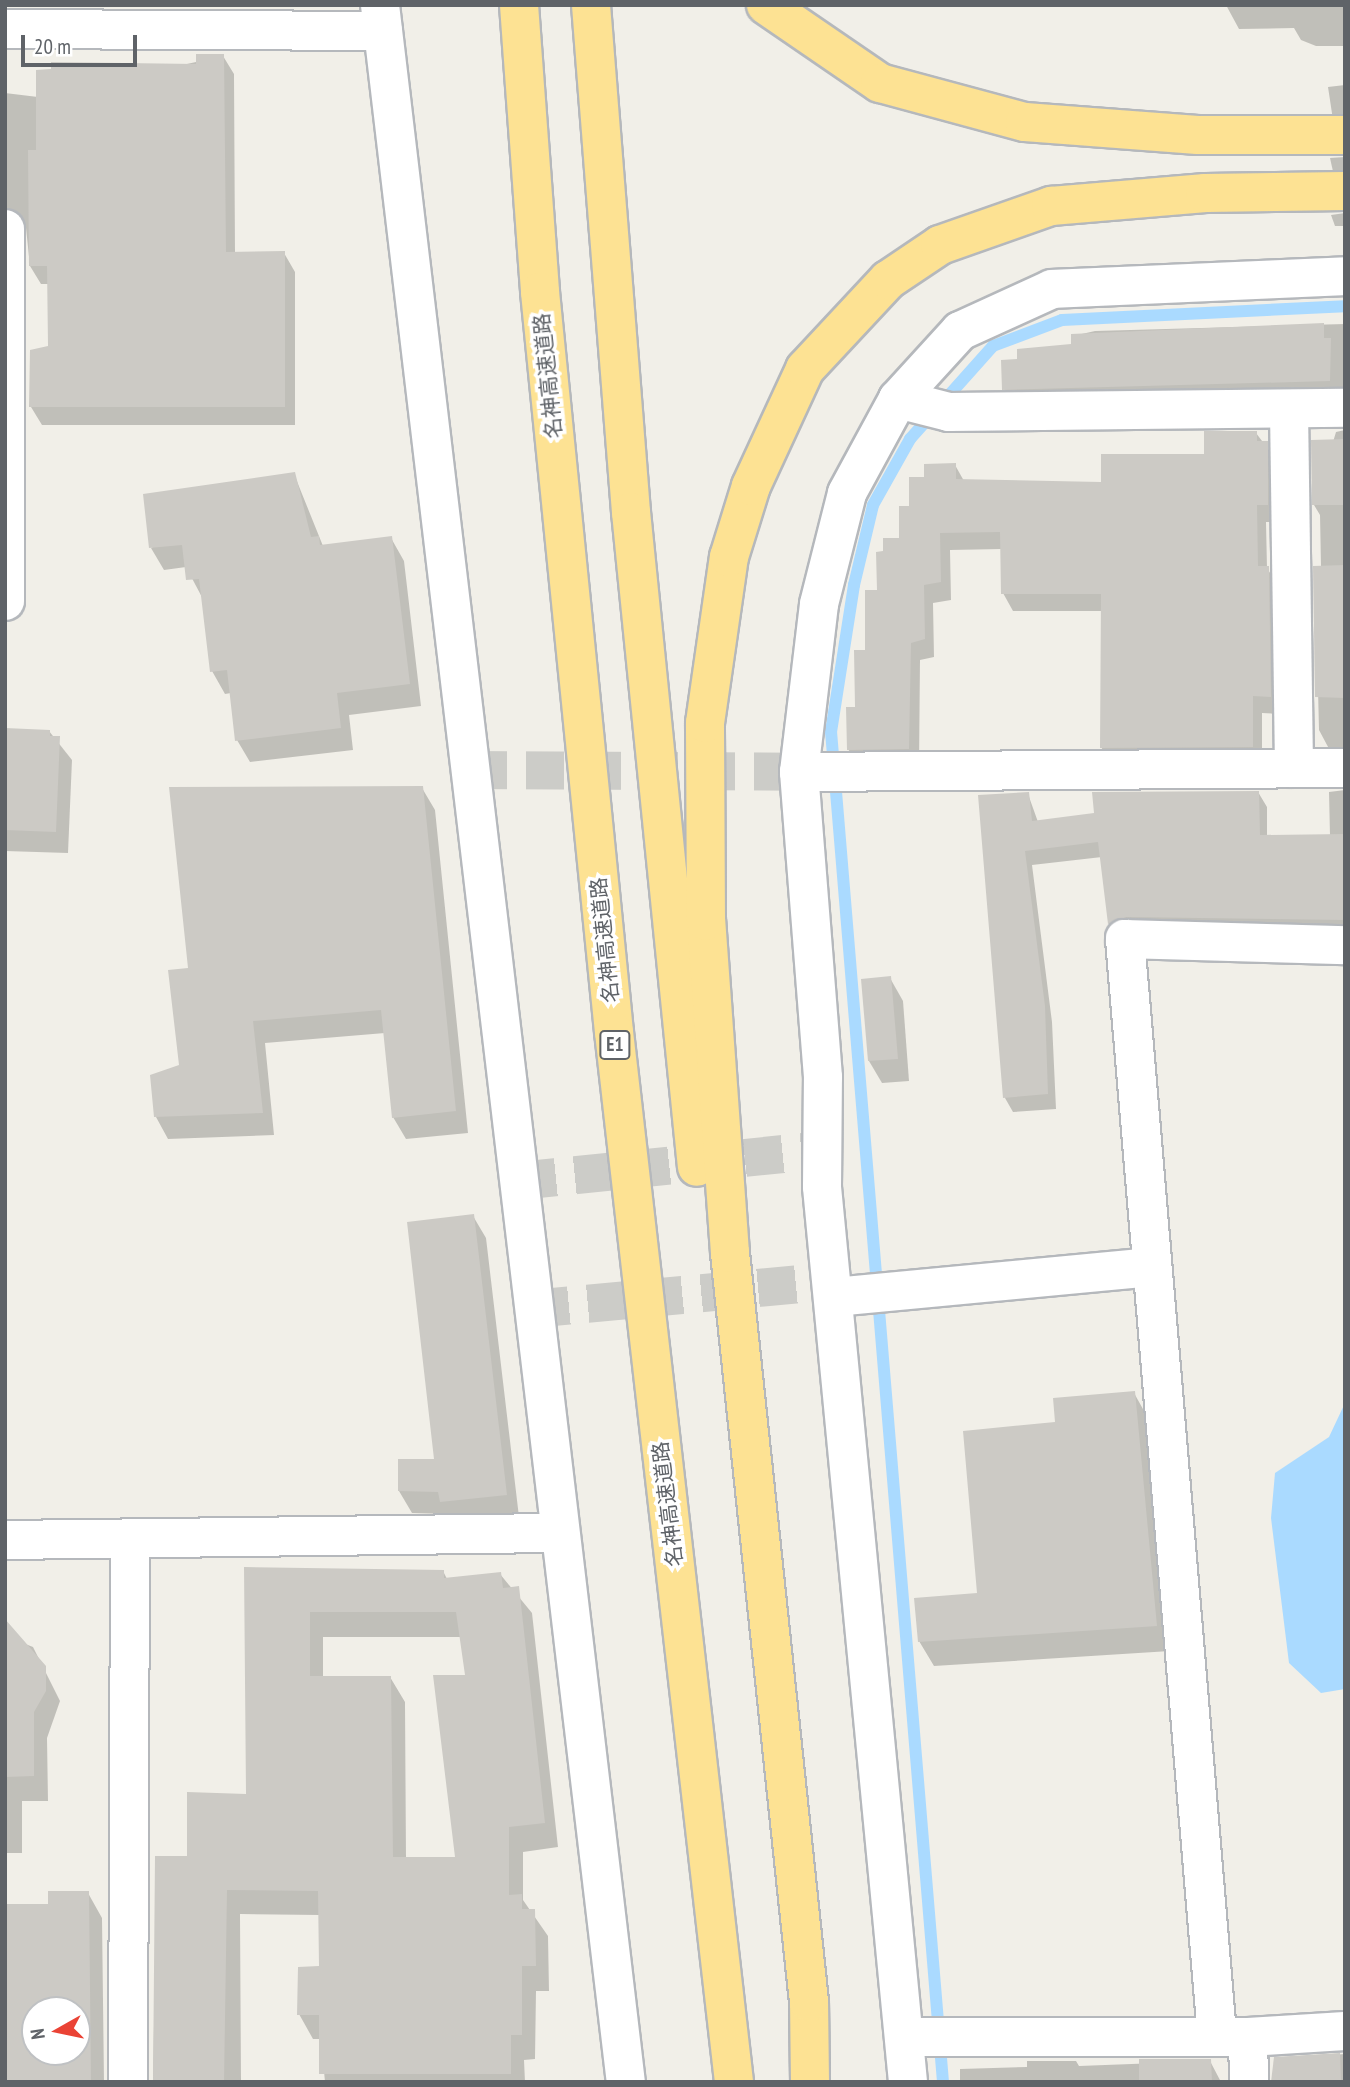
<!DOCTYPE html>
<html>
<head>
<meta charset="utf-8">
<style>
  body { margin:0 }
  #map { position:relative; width:1350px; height:2087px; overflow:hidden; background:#f1efe8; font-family:"PT Sans Narrow","Noto Sans JP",sans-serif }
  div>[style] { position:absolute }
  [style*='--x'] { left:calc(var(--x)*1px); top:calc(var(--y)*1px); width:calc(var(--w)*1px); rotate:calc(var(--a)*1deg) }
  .water>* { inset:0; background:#aadaff }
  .shadow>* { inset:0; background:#0003 }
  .stream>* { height:12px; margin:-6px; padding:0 6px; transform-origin:6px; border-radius:6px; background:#aadaff }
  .building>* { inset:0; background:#cccac5 }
  .minor-tunnel>* { height:38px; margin-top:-19px; transform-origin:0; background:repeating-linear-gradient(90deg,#ccccc8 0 38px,transparent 0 57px) }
  .roads { filter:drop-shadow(2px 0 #b5b8bc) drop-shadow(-2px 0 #b5b8bc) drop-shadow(0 2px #b5b8bc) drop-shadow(0 -2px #b5b8bc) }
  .minor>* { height:38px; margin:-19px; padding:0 19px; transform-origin:19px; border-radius:19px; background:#fff }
  .highway>* { height:38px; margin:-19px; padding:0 19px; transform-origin:19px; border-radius:19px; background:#fde293 }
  span { translate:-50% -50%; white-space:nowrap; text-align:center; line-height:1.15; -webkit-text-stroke:7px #fff; paint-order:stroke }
  .shield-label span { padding:2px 5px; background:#fff; border:2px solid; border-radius:5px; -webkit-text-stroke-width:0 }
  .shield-label { font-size:19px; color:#5f6368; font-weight:700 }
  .street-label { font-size:21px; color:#5f6368 }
  .frame { position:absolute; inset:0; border:7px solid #5f6368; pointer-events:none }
  .north { position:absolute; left:21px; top:1996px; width:70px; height:70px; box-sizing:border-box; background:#fff; border:2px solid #bfc1c3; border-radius:50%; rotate:261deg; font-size:19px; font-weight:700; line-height:28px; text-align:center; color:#5f6368 }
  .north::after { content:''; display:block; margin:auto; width:24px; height:32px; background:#ea4335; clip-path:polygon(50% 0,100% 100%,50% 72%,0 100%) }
  .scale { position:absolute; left:21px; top:35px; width:116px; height:32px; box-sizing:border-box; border:4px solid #5f6368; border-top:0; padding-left:9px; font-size:21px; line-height:24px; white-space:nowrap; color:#5f6368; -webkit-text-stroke:5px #fff; paint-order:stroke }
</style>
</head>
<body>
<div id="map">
  <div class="water">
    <div style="clip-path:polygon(1345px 1403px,1345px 1689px,1321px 1693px,1289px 1663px,1271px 1518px,1275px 1473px,1329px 1437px)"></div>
  </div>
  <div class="shadow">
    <div style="clip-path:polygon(1226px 5px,1345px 5px,1345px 46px,1316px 46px,1301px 40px,1294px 28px,1239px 29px)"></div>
    <div style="clip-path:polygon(223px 56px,234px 74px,235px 254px,284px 253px,295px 272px,295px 425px,42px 425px,31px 407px,50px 347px,49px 284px,41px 284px,30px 266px,26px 228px,5px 228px,5px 93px,38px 97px)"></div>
    <div style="clip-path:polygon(1345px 85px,1345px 121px,1333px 120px,1328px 87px)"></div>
    <div style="clip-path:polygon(1345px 157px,1345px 177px,1334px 176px,1330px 158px)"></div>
    <div style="clip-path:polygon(1345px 213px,1345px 226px,1335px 226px,1331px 215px)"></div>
    <div style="clip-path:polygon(1345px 324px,1345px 401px,1013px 404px,1004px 389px,1019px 361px,1073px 345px,1073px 336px,1095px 331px)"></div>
    <div style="clip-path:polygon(1345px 430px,1345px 761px,1335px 760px,1319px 730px,1315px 567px,1321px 567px,1320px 515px,1314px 505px,1336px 432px)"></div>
    <div style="clip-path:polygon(1256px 433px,1277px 461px,1278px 522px,1266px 522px,1267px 568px,1278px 586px,1280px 714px,1262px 713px,1262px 764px,1112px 765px,1101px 747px,1102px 611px,1013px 611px,1003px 593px,1002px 549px,950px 550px,951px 600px,933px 603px,934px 657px,920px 660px,919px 767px,859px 767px,848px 749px,885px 553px,901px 539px,926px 479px,955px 465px,964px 481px,1103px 484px,1205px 455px)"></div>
    <div style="clip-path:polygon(294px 474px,323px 546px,391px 538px,404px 561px,421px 706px,349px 715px,353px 750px,250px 762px,237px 740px,231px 693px,225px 694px,212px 671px,204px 601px,186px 567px,164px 570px,151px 548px)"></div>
    <div style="clip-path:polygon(5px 729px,49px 731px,72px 760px,68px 853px,5px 851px)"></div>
    <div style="clip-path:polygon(422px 788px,435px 810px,468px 1133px,406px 1139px,393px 1117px,385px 1033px,265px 1043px,274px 1135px,168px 1139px,156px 1117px,181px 1066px,190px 970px)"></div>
    <div style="clip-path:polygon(1345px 790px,1345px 933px,1117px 938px,1109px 924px,1102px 857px,1032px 865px,1052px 1022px,1056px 1109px,1013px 1112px,1005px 1098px,1028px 794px,1038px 822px,1258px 792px,1267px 807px,1267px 836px,1330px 836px,1329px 792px)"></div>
    <div style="clip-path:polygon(890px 978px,903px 1001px,909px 1081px,882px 1083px,869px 1061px)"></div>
    <div style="clip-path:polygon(473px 1216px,486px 1238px,519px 1517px,454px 1524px,448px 1514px,412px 1513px,399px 1491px,436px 1461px)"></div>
    <div style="clip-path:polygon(1134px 1393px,1148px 1418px,1170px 1651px,934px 1666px,919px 1641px,979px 1595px,1057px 1424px)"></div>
    <div style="clip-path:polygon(evenodd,246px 1569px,443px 1571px,447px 1579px,500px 1574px,532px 1613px,558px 1847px,523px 1852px,523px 1900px,548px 1936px,549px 1991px,536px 1991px,535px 2059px,524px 2060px,525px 2082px,325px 2082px,321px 2039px,313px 2039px,299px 2014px,320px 1968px,320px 1915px,240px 1914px,241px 2082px,153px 2082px,157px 1858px,189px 1858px,248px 1796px,246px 1569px,323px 1637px,461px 1637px,467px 1677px,457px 1859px,406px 1859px,405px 1702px,390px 1677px,323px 1678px,323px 1637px)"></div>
    <div style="clip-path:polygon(5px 1636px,33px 1647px,60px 1701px,47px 1738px,48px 1801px,22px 1801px,22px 1853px,5px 1853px)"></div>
    <div style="clip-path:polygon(evenodd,88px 1893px,102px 1918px,104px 2082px,5px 2082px,50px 1905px,88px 1893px,35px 2010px,77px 2010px,77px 2052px,35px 2052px,35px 2010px)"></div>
    <div style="clip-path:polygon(1345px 2054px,1345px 2082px,1272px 2082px,1276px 2059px)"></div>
    <div style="clip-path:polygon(1027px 2061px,1076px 2061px,1079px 2066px,1210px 2061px,1221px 2082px,960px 2082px,960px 2069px,1027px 2067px)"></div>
  </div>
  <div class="stream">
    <div style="--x:943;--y:2082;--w:1355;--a:-94.74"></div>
    <div style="--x:831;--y:732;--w:149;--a:-81.1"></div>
    <div style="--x:854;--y:585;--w:82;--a:-76.6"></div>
    <div style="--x:873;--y:505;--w:76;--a:-60.7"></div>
    <div style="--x:910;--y:439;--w:125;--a:-48.3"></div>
    <div style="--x:993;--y:346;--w:74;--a:-20.6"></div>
    <div style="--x:1062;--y:320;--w:283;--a:-2.8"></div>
  </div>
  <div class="building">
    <div style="clip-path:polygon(196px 54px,224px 54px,226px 252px,285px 251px,285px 407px,29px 407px,30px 350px,48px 346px,47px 266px,29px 266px,28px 150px,36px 150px,36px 70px,51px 69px,51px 62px,196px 64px)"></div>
    <div style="clip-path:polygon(1324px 323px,1324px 338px,1331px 338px,1330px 381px,1002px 390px,1001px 360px,1017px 359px,1017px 349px,1071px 344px,1071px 334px)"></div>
    <div style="clip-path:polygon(1204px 431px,1257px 431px,1257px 441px,1268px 441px,1268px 505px,1257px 505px,1258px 566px,1269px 566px,1271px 697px,1253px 696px,1253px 747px,1100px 748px,1101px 594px,1001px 594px,1000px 532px,940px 533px,941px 582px,924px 585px,925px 639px,911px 643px,909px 749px,847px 750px,846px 707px,855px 707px,854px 650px,865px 650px,865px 590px,877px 590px,876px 552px,883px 551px,883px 538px,899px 538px,899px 506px,909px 506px,909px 477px,924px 477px,924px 464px,956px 463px,956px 479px,1101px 482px,1101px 454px,1204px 454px)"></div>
    <div style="clip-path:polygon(1345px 439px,1345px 505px,1312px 505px,1311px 440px)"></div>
    <div style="clip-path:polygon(295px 472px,311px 537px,319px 536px,320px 545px,392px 536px,410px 684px,337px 693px,341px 728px,235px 741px,227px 670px,210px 672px,199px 579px,186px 580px,182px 545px,149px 548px,143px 494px)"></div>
    <div style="clip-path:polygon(1345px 565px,1345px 698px,1315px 697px,1313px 566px)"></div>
    <div style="clip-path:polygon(5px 728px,50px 730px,50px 736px,60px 736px,56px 832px,5px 830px)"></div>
    <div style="clip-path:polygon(423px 786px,456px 1111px,392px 1118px,381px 1010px,253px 1021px,263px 1113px,154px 1117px,150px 1075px,179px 1065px,168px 970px,188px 968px,169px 787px)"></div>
    <div style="clip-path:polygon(1259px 791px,1260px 835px,1345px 834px,1345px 920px,1126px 917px,1108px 924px,1098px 842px,1025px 851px,1045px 1006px,1048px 1094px,1003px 1098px,978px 795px,1029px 792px,1032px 821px,1094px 813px,1092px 792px)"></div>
    <div style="clip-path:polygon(891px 976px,898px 1059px,868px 1061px,861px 979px)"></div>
    <div style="clip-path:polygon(474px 1214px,507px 1495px,440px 1502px,438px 1492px,398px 1491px,398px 1459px,434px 1459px,407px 1222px)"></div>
    <div style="clip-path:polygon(1135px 1391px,1157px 1626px,918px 1642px,914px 1598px,977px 1593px,963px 1431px,1055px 1422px,1053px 1398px)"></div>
    <div style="clip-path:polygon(evenodd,244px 1567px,444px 1570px,444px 1578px,501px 1572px,503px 1588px,519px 1586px,545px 1823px,509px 1827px,509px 1895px,522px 1894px,522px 1909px,535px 1909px,536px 1966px,522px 1966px,522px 2035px,511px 2035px,511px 2074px,319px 2074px,319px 2015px,297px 2015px,298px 1967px,319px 1966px,318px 1891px,227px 1890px,224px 2082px,153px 2082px,155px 1856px,187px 1856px,187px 1792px,246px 1794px,244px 1567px,310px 1612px,456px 1612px,465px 1675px,433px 1675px,455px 1857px,393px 1857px,391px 1676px,310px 1676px,310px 1612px)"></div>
    <div style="clip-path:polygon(5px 1619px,46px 1666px,46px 1691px,34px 1712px,34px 1776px,5px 1777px)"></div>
    <div style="clip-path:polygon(evenodd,48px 1891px,89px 1891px,91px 2082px,5px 2082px,5px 1904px,48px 1904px,48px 1891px,35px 2010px,77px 2010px,77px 2052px,35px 2052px,35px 2010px)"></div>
    <div style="clip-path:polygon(1340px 2053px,1341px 2082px,1271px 2082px,1274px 2057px)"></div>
    <div style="clip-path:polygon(1139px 2059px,1211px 2059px,1212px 2082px,1139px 2082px)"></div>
  </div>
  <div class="minor-tunnel">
    <div style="--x:469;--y:770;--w:330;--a:0.3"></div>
    <div style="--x:518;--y:1181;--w:309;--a:-5.8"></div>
    <div style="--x:531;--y:1309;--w:303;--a:-5.3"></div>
  </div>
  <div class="roads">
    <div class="minor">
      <div style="--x:380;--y:5;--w:2092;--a:83.25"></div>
      <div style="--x:5;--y:29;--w:378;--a:0.3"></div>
      <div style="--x:5;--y:229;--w:372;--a:90"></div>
      <div style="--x:898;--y:399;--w:53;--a:14.3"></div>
      <div style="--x:949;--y:412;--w:396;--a:-0.6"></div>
      <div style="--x:1289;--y:409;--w:359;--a:89.2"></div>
      <div style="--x:799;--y:772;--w:546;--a:-0.42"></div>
      <div style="--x:835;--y:1297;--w:318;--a:-5.4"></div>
      <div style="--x:5;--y:1540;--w:553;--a:-0.73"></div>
      <div style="--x:1217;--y:2035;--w:1100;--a:-94.8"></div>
      <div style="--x:1125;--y:939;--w:220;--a:1.6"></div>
      <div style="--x:904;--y:2037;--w:344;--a:0"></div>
      <div style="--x:1248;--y:2037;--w:97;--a:-3.5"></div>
      <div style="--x:1248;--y:2037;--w:45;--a:88.7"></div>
      <div style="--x:128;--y:2082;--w:544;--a:-89.79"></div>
      <div style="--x:908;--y:2082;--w:899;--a:-95.49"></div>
      <div style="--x:822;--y:1187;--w:110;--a:-89.5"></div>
      <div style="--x:823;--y:1077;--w:306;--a:-94.5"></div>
      <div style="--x:799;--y:772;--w:169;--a:-83.2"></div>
      <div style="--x:819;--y:604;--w:114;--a:-75.8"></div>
      <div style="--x:847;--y:493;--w:107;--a:-61.5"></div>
      <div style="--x:898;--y:399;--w:92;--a:-47.6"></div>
      <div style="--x:960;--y:331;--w:101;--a:-24.5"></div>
      <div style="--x:1052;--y:289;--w:293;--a:-2.5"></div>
    </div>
    <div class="highway">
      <div style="--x:519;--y:5;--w:288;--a:85.8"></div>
      <div style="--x:540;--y:292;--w:744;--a:84.29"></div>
      <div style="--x:614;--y:1032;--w:1057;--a:83.48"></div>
      <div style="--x:591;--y:5;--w:509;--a:85.49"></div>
      <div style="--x:631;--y:512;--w:658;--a:84.25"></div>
      <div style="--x:766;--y:5;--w:138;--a:34.4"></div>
      <div style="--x:880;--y:83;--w:150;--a:15.1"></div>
      <div style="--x:1025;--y:122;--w:173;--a:4.3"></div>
      <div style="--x:1198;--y:135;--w:147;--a:0"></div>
      <div style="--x:810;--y:2082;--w:80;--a:-90.7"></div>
      <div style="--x:809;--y:2002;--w:753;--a:-96.02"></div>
      <div style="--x:730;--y:1253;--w:333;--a:-94.1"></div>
      <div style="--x:706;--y:921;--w:198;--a:-90.3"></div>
      <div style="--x:705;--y:723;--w:168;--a:-81.8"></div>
      <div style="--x:729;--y:557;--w:74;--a:-72.8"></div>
      <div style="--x:751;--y:486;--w:129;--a:-65.2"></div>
      <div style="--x:805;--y:369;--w:122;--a:-47"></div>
      <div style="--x:888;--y:280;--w:63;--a:-33.9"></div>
      <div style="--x:940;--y:245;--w:118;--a:-19.4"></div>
      <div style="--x:1051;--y:206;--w:155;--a:-4.8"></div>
      <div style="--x:1205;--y:193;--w:140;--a:-0.8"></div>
    </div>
  </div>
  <div class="shield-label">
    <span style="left:615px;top:1045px">E1</span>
  </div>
  <div class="street-label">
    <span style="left:548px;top:376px;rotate:-96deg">名神高速道路</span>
    <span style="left:605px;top:940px;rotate:-96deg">名神高速道路</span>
    <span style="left:668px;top:1504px;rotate:-97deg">名神高速道路</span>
  </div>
  <div class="frame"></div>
  <div class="north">N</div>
  <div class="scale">20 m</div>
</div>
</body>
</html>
